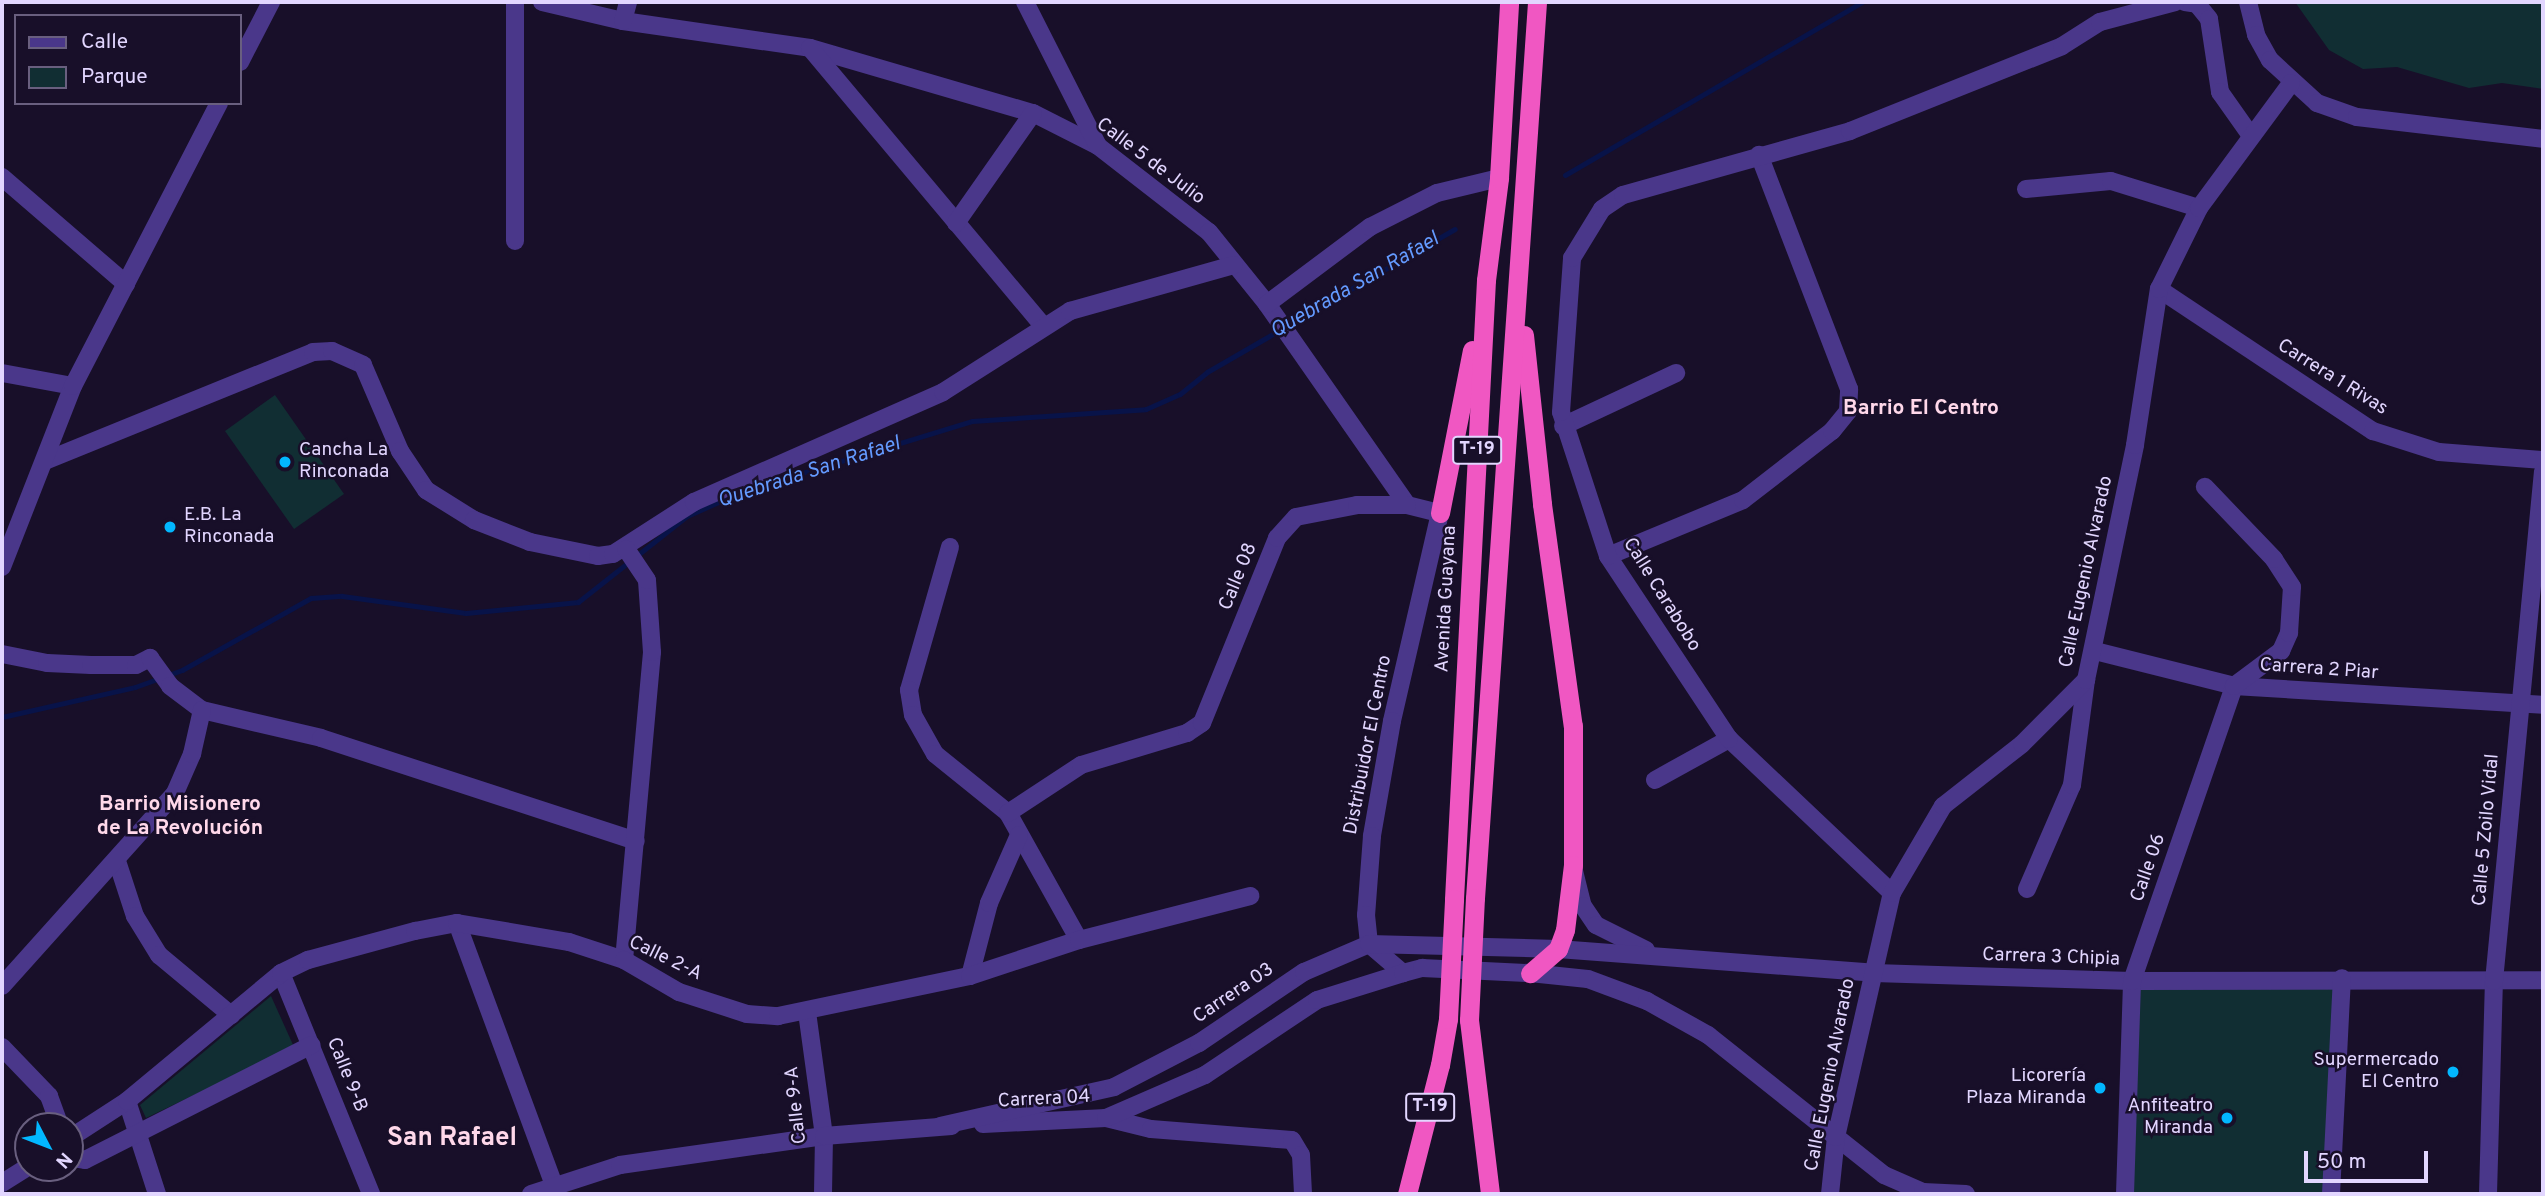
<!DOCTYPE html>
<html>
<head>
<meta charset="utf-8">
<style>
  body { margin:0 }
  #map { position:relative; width:2545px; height:1196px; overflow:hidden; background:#180f29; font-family:Overpass,sans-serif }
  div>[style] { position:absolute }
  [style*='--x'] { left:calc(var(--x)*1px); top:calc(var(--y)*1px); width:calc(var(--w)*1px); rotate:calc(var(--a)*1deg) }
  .green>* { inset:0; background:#112e33 }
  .stream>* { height:5px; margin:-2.5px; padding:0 2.5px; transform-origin:2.5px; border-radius:2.5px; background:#081349 }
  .minor>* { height:18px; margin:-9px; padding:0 9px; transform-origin:9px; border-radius:9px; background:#4a378a }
  .trunk>* { height:19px; margin:-9.5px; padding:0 9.5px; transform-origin:9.5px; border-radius:9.5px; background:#f057c2 }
  .trunk-bridge>* { height:19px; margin:-9.5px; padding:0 9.5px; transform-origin:9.5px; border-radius:9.5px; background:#f057c2 }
  .dots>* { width:19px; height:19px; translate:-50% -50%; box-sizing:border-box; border:4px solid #180f29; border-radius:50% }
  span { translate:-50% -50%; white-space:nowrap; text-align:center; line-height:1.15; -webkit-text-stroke:5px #180f29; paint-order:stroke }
  .shield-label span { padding:2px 5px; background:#180f29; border:2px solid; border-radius:5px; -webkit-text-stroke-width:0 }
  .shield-label { font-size:18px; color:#e2d6ff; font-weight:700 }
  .street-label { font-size:19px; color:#e2d6ff }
  .poi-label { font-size:19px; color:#e2d6ff }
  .left { translate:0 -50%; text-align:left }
  .right { translate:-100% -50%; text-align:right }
  .water-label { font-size:21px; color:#649aff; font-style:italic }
  .neighbourhood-label { font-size:21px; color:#ffd8ea; font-weight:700 }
  .district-label { font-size:26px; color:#ffd8ea; font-weight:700 }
  .frame { position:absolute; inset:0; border:4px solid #e2d6ff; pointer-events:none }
  .legend { position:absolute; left:14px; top:14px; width:228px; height:91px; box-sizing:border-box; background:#180f29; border:2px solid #695f7f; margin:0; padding:9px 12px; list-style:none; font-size:21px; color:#e2d6ff }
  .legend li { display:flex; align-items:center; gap:14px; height:35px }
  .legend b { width:35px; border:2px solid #695f7f }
  .north { position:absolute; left:14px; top:1112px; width:70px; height:70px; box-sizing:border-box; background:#180f29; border:2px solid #695f7f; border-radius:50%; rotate:132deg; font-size:19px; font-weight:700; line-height:28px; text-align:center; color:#e2d6ff }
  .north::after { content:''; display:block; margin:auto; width:24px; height:32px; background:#02b7ff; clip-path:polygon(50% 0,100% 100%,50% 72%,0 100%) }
  .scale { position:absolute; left:2304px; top:1151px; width:124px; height:32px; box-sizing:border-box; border:4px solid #e2d6ff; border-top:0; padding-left:9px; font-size:21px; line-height:24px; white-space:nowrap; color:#e2d6ff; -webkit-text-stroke:5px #180f29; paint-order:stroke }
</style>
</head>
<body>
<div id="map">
  <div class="green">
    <div style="clip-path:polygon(2295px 2px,2543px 2px,2543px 89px,2502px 83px,2469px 88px,2397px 67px,2363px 69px,2329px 50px)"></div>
    <div style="clip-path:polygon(275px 395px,344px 494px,294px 529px,225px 431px)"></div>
    <div style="clip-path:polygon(2336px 984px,2325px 1194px,2130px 1194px,2137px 987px)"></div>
    <div style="clip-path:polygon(271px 996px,294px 1047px,146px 1118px,140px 1105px)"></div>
  </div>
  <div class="stream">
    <div style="--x:1565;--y:175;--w:344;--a:-30.2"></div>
    <div style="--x:2;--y:717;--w:136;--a:-12.7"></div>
    <div style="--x:135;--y:687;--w:50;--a:-19.9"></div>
    <div style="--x:182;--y:670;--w:148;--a:-29.2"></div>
    <div style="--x:311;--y:598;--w:31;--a:-4"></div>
    <div style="--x:342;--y:596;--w:125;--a:7.8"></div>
    <div style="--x:466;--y:613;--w:113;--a:-5.6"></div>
    <div style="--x:578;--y:602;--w:139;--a:-38.3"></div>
    <div style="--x:687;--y:516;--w:61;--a:-24.1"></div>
    <div style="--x:743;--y:491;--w:239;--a:-17"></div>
    <div style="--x:972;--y:421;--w:174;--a:-3.9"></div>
    <div style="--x:1146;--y:409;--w:37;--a:-24"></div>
    <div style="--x:1180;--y:394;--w:35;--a:-39"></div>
    <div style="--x:1207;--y:372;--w:286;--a:-30"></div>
  </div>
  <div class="minor">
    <div style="--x:515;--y:2;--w:239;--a:90"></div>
    <div style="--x:542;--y:2;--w:83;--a:13.2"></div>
    <div style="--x:623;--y:21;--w:189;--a:8.2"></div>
    <div style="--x:810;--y:48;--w:232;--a:16.3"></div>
    <div style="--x:1033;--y:113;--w:73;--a:26.9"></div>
    <div style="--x:1098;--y:146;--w:140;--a:37.8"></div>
    <div style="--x:1209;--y:232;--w:92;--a:51.1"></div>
    <div style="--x:1267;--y:304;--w:245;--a:55.1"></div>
    <div style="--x:1407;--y:505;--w:34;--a:14"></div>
    <div style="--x:1440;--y:513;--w:213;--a:103"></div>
    <div style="--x:1392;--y:721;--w:117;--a:99.9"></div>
    <div style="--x:1372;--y:836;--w:79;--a:94.3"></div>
    <div style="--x:1366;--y:915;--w:29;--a:84"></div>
    <div style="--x:1369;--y:944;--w:45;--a:40.5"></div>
    <div style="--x:1025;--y:2;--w:161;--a:63.1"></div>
    <div style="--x:2185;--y:2;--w:12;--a:9"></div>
    <div style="--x:2197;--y:4;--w:19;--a:51"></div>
    <div style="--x:2209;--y:19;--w:74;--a:81.4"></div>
    <div style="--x:2220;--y:92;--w:54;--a:54.8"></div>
    <div style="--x:2248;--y:2;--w:34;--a:76"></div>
    <div style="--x:2256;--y:35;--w:29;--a:61"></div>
    <div style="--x:2270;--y:60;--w:64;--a:42.5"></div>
    <div style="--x:2317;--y:103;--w:42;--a:19.3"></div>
    <div style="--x:2357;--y:117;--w:187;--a:6.7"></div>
    <div style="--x:623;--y:21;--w:20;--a:-75"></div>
    <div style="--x:810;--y:48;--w:364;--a:50"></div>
    <div style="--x:240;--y:62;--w:68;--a:-62.7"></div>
    <div style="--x:2;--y:177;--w:164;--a:40.8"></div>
    <div style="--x:2026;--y:189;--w:85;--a:-5.4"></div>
    <div style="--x:2111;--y:181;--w:92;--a:17.1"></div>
    <div style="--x:956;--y:223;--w:134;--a:-55"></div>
    <div style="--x:2159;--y:289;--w:257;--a:33.6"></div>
    <div style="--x:2373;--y:431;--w:69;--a:17.7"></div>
    <div style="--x:2439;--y:452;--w:104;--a:4.4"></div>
    <div style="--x:1267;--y:304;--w:129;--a:-36.8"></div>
    <div style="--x:1370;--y:227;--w:75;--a:-26.9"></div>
    <div style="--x:1437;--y:193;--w:64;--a:-13.6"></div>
    <div style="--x:2;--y:373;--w:72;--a:10.4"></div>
    <div style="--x:1563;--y:426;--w:125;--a:-25.1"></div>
    <div style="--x:45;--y:461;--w:289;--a:-22.1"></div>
    <div style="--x:313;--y:352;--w:19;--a:-3"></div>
    <div style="--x:332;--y:351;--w:34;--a:24"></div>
    <div style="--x:363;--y:365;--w:94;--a:66.7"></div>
    <div style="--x:400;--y:451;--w:47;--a:56.3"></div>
    <div style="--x:426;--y:490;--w:57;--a:32"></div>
    <div style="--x:474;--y:520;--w:60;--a:21.4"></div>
    <div style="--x:530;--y:542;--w:69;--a:11.6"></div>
    <div style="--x:598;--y:556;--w:15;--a:-8"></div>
    <div style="--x:613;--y:554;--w:96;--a:-32.7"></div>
    <div style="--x:694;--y:502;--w:272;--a:-23.8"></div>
    <div style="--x:943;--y:392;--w:151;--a:-32.5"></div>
    <div style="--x:1070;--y:311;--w:170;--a:-15.7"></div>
    <div style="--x:950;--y:547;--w:149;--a:106"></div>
    <div style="--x:909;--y:690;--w:25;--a:81"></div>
    <div style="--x:913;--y:715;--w:45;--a:60.6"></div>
    <div style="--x:935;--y:754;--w:94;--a:38.9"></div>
    <div style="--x:1008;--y:813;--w:145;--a:60.8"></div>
    <div style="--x:1608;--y:556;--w:146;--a:-22.5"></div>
    <div style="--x:1743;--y:500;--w:113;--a:-37.8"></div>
    <div style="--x:1832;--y:431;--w:26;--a:-51"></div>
    <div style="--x:1848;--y:411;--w:22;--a:-87"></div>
    <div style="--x:1849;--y:389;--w:251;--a:-111"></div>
    <div style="--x:2;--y:567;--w:194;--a:-68.6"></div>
    <div style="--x:73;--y:386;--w:318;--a:-62.7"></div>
    <div style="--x:2095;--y:651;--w:143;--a:14.1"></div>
    <div style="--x:2234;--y:686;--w:310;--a:3.5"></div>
    <div style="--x:2;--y:654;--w:46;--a:11.3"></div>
    <div style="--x:47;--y:663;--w:44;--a:2.6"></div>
    <div style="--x:91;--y:665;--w:45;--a:0"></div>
    <div style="--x:136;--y:665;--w:16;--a:-27"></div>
    <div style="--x:150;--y:658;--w:34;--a:54"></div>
    <div style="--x:170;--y:686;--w:40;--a:37"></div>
    <div style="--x:202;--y:710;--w:122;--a:13.2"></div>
    <div style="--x:321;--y:738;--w:331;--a:18.1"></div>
    <div style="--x:1655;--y:780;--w:85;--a:-29"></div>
    <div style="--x:1008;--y:813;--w:87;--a:-33.3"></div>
    <div style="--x:1081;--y:765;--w:111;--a:-16.8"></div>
    <div style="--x:1187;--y:733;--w:18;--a:-34"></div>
    <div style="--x:1202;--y:723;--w:200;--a:-67.9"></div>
    <div style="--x:1277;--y:538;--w:28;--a:-48"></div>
    <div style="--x:1296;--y:517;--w:62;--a:-11.1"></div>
    <div style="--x:1357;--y:505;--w:50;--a:0"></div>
    <div style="--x:117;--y:861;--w:58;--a:71.9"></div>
    <div style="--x:135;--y:916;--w:46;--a:58.4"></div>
    <div style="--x:159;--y:955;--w:94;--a:39.8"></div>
    <div style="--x:1574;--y:871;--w:36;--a:76"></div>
    <div style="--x:1583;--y:906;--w:23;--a:56"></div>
    <div style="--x:1596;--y:925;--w:56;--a:26.6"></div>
    <div style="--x:2027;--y:889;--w:113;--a:-66.6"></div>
    <div style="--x:2072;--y:785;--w:106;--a:-82.4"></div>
    <div style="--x:1892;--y:893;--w:224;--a:-136.6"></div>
    <div style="--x:1729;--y:739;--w:219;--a:-123.5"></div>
    <div style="--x:1608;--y:556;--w:151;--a:-108.1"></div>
    <div style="--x:1561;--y:412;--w:154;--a:-85.9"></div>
    <div style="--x:1572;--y:258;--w:57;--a:-58.5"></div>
    <div style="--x:1602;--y:209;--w:25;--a:-34"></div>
    <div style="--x:1623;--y:195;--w:236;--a:-15.7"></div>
    <div style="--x:1850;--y:131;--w:228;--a:-21.8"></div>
    <div style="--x:2062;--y:46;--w:45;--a:-32.3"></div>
    <div style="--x:2100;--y:22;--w:78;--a:-14.9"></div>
    <div style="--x:457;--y:923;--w:279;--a:69.7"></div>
    <div style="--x:624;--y:960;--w:309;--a:-84.8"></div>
    <div style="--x:652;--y:652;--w:72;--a:-94"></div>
    <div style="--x:647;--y:580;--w:37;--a:-124"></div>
    <div style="--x:281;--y:973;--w:239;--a:67.8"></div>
    <div style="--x:970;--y:976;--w:75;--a:-75.4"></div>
    <div style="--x:989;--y:903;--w:74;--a:-66.2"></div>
    <div style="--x:2;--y:986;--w:259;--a:-48.1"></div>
    <div style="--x:175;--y:793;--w:43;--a:-66.4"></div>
    <div style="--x:192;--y:754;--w:45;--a:-77.2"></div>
    <div style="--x:807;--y:1012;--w:125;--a:82.2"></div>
    <div style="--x:824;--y:1136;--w:58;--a:91"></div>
    <div style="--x:2;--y:1047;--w:68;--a:46.2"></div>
    <div style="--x:49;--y:1096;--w:32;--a:70"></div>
    <div style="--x:127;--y:1101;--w:98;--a:72.1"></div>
    <div style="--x:1106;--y:1118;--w:46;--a:13.7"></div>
    <div style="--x:1151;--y:1129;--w:141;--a:4.5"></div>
    <div style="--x:1292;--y:1140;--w:17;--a:59"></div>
    <div style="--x:1301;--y:1155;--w:39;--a:87"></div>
    <div style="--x:983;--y:1124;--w:123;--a:-2.8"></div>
    <div style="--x:1106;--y:1118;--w:108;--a:-23.5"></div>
    <div style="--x:1205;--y:1075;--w:135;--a:-33.8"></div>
    <div style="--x:1317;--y:1000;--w:90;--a:-17.4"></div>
    <div style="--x:1403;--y:973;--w:20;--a:-15"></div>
    <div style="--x:1422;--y:968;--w:108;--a:2.7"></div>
    <div style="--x:1530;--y:973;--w:58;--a:5.9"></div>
    <div style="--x:1588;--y:979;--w:63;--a:20.4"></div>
    <div style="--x:1647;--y:1001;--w:70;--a:29.1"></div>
    <div style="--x:1708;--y:1035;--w:225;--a:38.5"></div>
    <div style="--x:1884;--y:1175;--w:43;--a:23.6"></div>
    <div style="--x:1923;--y:1192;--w:43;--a:2.7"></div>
    <div style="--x:940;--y:1126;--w:178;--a:-12.6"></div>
    <div style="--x:1114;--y:1087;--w:96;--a:-27.4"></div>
    <div style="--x:1199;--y:1043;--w:127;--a:-34.1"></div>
    <div style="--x:1304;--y:972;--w:71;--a:-23.3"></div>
    <div style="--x:1369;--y:944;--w:189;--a:1.5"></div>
    <div style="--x:1558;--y:949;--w:317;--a:4.3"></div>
    <div style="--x:1874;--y:973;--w:258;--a:1.8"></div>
    <div style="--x:2132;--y:981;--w:411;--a:-0.1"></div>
    <div style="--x:70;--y:1138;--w:68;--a:-33"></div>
    <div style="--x:127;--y:1101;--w:200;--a:-39.7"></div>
    <div style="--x:281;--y:973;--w:30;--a:-26"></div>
    <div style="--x:308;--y:960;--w:111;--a:-15.2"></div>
    <div style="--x:415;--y:931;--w:43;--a:-10.8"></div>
    <div style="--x:457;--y:923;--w:114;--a:9.6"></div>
    <div style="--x:569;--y:942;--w:58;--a:18.1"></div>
    <div style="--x:624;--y:960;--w:64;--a:30.2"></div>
    <div style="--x:679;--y:992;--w:71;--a:17.9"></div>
    <div style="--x:747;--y:1014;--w:31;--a:4"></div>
    <div style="--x:778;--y:1016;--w:196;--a:-11.8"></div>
    <div style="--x:970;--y:976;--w:115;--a:-18.3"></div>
    <div style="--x:1079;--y:940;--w:177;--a:-14.4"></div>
    <div style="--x:70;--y:1149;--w:9;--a:72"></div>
    <div style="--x:73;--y:1158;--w:12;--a:9"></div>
    <div style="--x:85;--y:1160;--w:254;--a:-26.9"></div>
    <div style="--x:2;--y:1183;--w:31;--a:-32"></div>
    <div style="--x:531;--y:1194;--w:94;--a:-18"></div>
    <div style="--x:620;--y:1165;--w:206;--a:-8.1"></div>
    <div style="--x:824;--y:1136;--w:128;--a:-4.5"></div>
    <div style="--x:1830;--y:1194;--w:57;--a:-84"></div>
    <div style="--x:1836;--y:1137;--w:250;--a:-77.1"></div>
    <div style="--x:1892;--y:893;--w:101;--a:-59.6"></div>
    <div style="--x:1943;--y:806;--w:100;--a:-38.1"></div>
    <div style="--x:2022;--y:744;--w:91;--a:-45"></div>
    <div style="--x:2086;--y:680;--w:240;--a:-78.2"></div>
    <div style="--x:2135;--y:445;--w:158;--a:-81.3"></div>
    <div style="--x:2159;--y:289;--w:90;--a:-63.7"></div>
    <div style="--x:2199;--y:208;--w:155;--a:-53.6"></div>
    <div style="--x:2125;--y:1194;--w:213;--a:-88.1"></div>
    <div style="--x:2132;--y:981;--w:312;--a:-70.9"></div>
    <div style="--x:2234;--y:686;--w:59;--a:-36.7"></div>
    <div style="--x:2281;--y:651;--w:20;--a:-66"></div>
    <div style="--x:2289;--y:633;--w:46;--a:-86.3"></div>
    <div style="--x:2292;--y:587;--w:33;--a:-123"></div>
    <div style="--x:2274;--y:559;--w:100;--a:-133.8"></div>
    <div style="--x:2331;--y:1194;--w:216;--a:-87.1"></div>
    <div style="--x:2488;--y:1194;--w:213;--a:-88.4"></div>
    <div style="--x:2494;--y:981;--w:512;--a:-84.51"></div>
  </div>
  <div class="trunk">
    <div style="--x:1524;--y:335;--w:170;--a:83.9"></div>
    <div style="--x:1542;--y:504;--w:224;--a:82.1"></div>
    <div style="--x:1573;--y:726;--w:139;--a:90"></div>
    <div style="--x:1573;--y:865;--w:65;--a:97"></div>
    <div style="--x:1565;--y:930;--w:20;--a:110"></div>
    <div style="--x:1558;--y:949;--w:37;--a:139"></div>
    <div style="--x:1440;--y:513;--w:166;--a:-78.9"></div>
    <div style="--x:1475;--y:898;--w:898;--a:-86.04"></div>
    <div style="--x:1454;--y:899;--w:620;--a:-87.04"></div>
    <div style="--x:1486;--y:280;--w:103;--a:-82.7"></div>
    <div style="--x:1499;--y:178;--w:176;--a:-86.7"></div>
    <div style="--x:1469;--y:1020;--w:175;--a:83.1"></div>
    <div style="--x:1407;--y:1194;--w:133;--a:-75.7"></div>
    <div style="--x:1440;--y:1065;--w:47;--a:-80.1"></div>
  </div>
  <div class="trunk-bridge">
    <div style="--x:1448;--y:1019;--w:120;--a:-87.1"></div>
    <div style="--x:1469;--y:1020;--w:122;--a:-87.2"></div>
  </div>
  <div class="dots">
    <div style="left:285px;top:462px;background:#02b7ff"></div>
    <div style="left:170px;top:527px;background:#02b7ff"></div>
    <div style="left:2453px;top:1072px;background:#02b7ff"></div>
    <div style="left:2100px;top:1088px;background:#02b7ff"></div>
    <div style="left:2227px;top:1118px;background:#02b7ff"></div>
  </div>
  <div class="shield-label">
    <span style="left:1477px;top:450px">T-19</span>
    <span style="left:1430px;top:1107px">T-19</span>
  </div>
  <div class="street-label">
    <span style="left:1150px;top:162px;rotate:37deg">Calle 5 de Julio</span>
    <span style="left:2332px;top:378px;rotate:32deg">Carrera 1 Rivas</span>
    <span style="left:2087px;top:572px;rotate:-78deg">Calle Eugenio Alvarado</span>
    <span style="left:1239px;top:577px;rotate:-68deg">Calle 08</span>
    <span style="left:1661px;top:595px;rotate:58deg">Calle Carabobo</span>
    <span style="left:1447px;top:599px;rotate:-87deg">Avenida Guayana</span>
    <span style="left:2319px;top:670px;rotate:4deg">Carrera 2 Piar</span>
    <span style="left:1369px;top:745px;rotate:-79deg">Distribuidor El Centro</span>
    <span style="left:2487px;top:830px;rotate:-85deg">Calle 5 Zoilo Vidal</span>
    <span style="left:2149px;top:868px;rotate:-71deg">Calle 06</span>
    <span style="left:2051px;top:958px;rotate:2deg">Carrera 3 Chipia</span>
    <span style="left:665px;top:959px;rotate:26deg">Calle 2-A</span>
    <span style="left:1234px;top:994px;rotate:-34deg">Carrera 03</span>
    <span style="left:346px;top:1075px;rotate:68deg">Calle 9-B</span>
    <span style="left:1831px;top:1075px;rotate:-79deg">Calle Eugenio Alvarado</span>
    <span style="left:1044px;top:1100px;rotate:-3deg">Carrera 04</span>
    <span style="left:797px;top:1105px;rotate:-96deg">Calle 9-A</span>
  </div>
  <div class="poi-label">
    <span class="left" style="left:299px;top:462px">Cancha La<br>Rinconada</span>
    <span class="left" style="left:184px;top:527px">E.B. La<br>Rinconada</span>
    <span class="right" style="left:2439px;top:1072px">Supermercado<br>El Centro</span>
    <span class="right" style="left:2086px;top:1088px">Licorería<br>Plaza Miranda</span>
    <span class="right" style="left:2213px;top:1118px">Anfiteatro<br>Miranda</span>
  </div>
  <div class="water-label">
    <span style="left:1355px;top:286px;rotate:-30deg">Quebrada San Rafael</span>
    <span style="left:809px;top:473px;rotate:-18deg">Quebrada San Rafael</span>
  </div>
  <div class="neighbourhood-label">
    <span style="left:1921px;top:409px">Barrio El Centro</span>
    <span style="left:180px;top:817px">Barrio Misionero<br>de La Revolución</span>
  </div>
  <div class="district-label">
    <span style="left:452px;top:1139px">San Rafael</span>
  </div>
  <div class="frame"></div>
  <ul class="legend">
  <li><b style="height:9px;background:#4a378a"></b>Calle</li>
  <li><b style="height:19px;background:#112e33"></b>Parque</li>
  </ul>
  <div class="north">N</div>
  <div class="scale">50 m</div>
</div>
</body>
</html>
